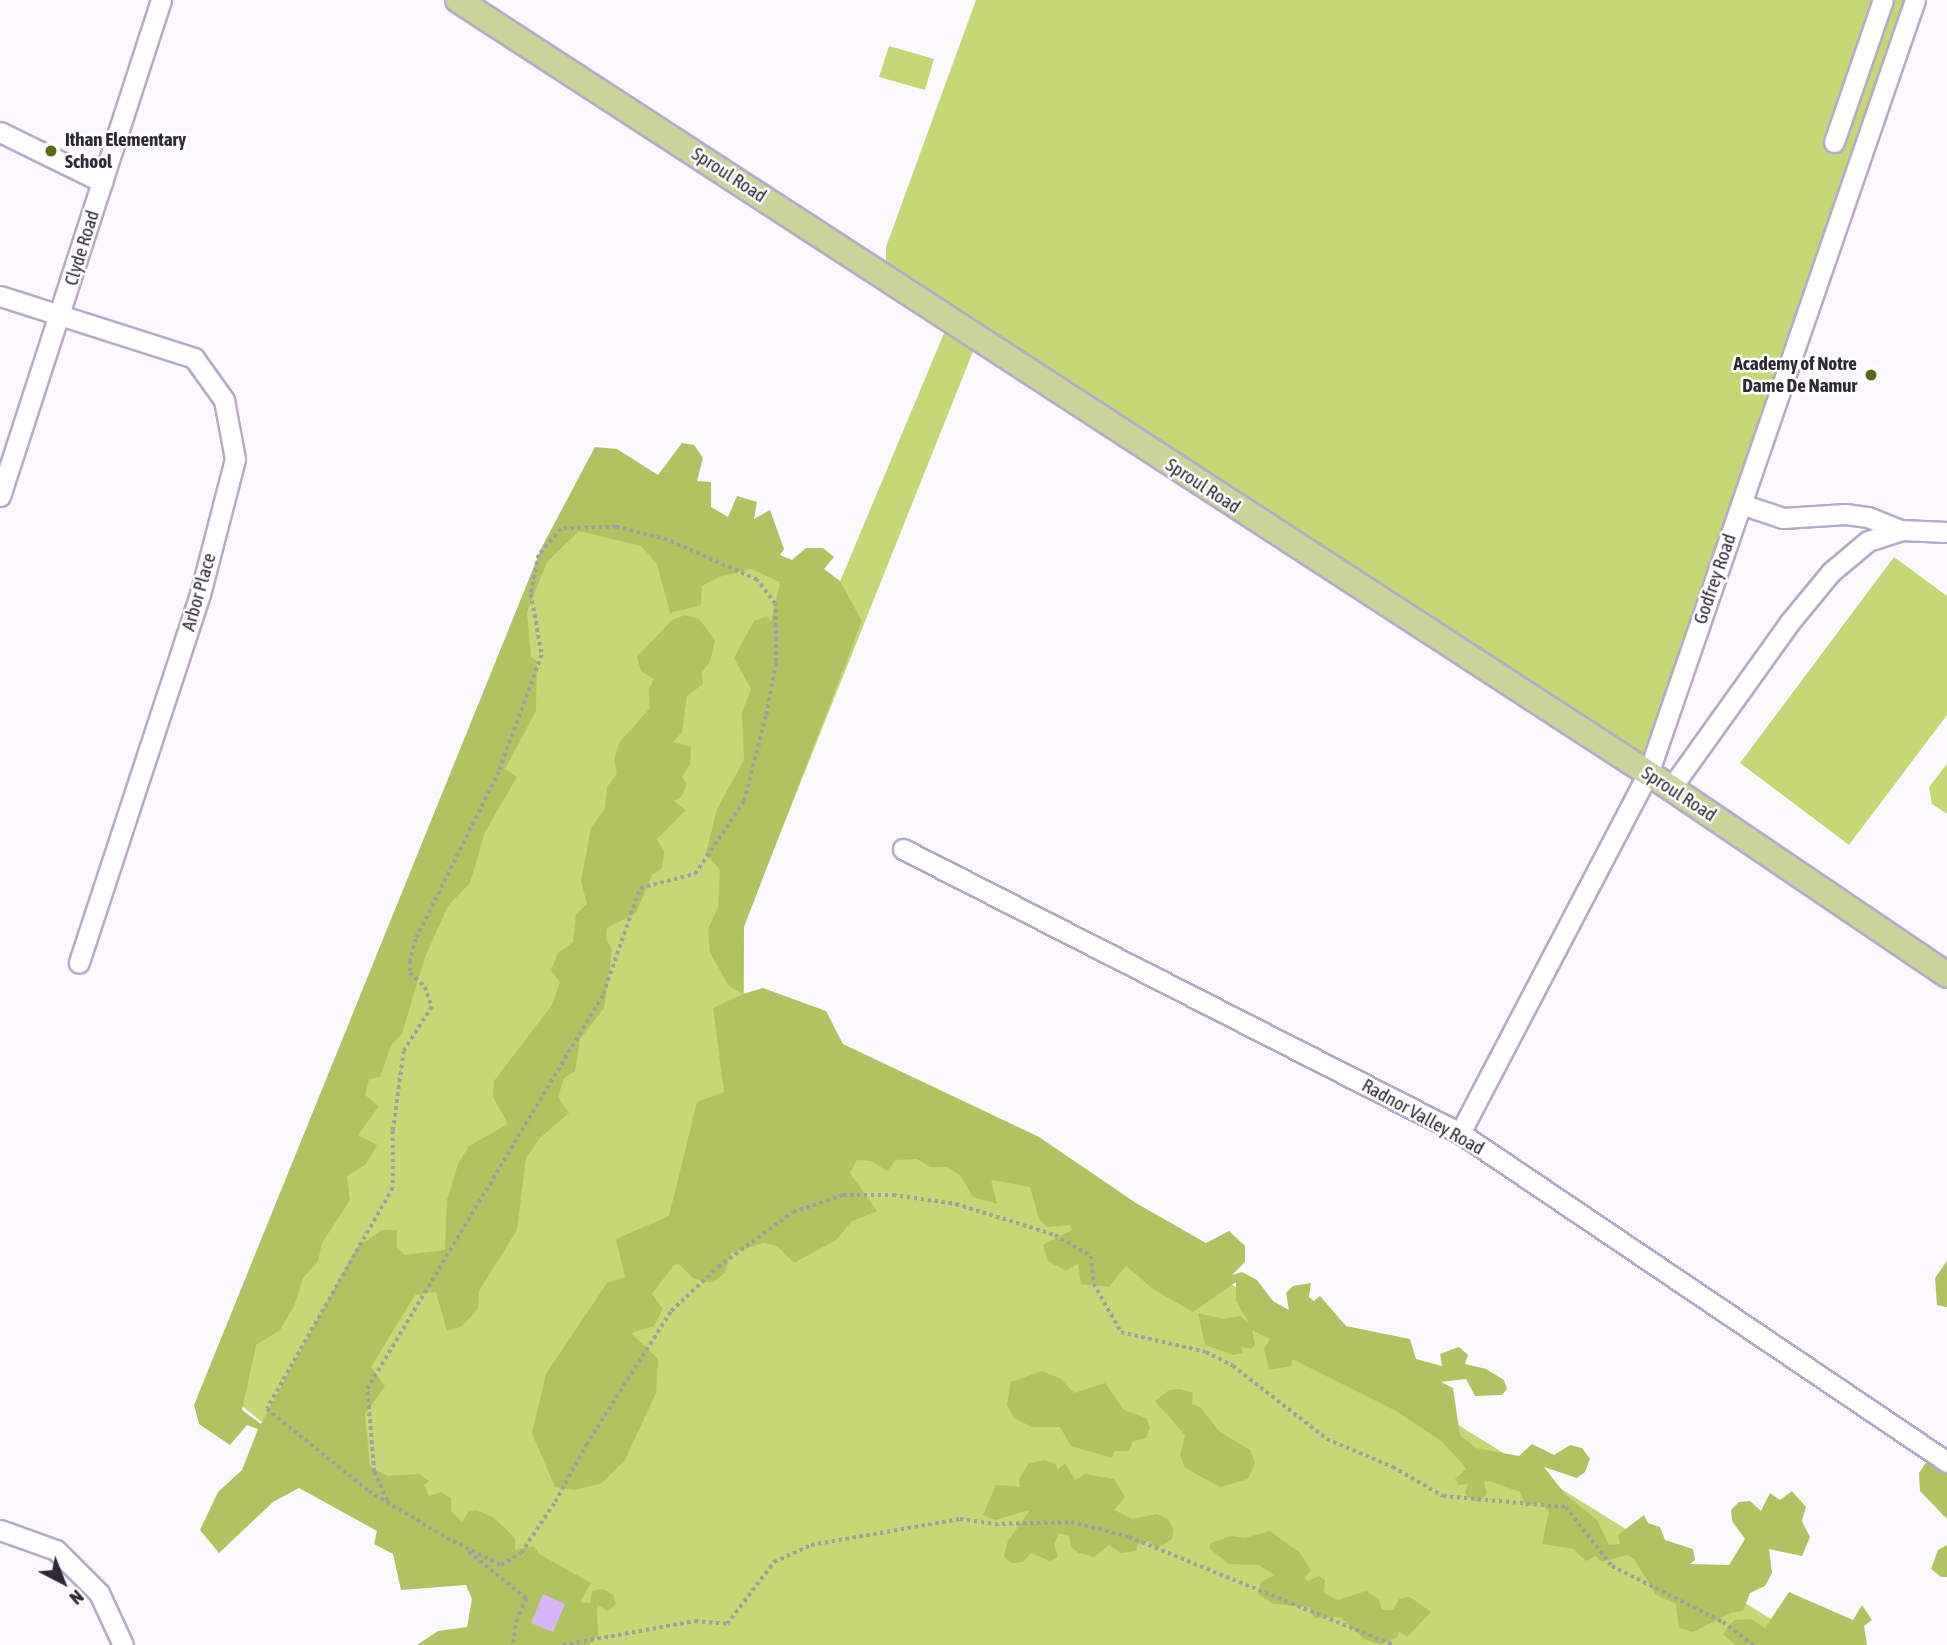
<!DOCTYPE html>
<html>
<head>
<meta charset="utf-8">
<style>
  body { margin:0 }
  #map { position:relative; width:1947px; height:1645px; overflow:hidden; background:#fbf8ff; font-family:"Asap Condensed",sans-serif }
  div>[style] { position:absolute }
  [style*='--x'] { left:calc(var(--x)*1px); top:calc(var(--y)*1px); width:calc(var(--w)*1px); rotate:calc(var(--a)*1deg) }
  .green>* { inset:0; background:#c5d876 }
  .forest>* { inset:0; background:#b1c361 }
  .building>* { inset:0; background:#d6b5fa }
  .path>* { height:3.5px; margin-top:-1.75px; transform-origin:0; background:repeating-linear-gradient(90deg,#a19da7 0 3.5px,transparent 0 7px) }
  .roads { filter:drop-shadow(2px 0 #b8a9ca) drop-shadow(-2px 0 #b8a9ca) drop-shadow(0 2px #b8a9ca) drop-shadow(0 -2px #b8a9ca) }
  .minor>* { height:19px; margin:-9.5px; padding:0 9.5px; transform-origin:9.5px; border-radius:9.5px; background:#fff }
  .major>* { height:24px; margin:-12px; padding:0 12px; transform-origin:12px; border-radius:12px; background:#cad49b }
  .dots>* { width:19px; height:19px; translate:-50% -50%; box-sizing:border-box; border:4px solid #fff; border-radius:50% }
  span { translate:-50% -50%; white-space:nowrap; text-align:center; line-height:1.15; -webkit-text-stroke:5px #fff; paint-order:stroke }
  .poi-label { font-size:19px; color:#302a37; font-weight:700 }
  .left { translate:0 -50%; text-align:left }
  .right { translate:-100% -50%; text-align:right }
  .street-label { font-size:19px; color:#302a37 }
  .north { position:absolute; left:28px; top:1547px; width:70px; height:70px; -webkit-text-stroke:5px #fff; paint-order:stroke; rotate:138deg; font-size:19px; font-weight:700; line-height:28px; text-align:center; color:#302a37 }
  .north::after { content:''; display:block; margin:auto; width:24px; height:32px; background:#302a37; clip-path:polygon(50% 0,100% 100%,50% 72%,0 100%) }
</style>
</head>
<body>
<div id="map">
  <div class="green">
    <div style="clip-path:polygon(976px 0,1915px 0,1648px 774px,978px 339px,744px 924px,744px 994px,1042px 1167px,1813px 1645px,456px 1645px,489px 1603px,208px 1379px,542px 547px,595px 447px,831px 603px,950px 319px,886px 277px,886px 247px)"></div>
    <div style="clip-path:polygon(889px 46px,934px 59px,925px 90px,879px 77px)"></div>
    <div style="clip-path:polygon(1894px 557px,1947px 596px,1947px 715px,1849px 845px,1740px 763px)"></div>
    <div style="clip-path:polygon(1947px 764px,1947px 814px,1932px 804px,1929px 787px)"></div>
  </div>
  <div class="forest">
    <div style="clip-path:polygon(682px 443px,694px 445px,703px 458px,697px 481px,711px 482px,711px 507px,728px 517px,737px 496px,757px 502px,754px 519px,770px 510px,784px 549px,780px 555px,792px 560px,806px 548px,823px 548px,834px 557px,824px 569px,840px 581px,862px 621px,744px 927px,743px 994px,763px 988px,826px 1011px,843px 1044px,1039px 1137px,1136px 1203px,1206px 1243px,1229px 1231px,1245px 1246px,1245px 1262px,1232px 1275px,1242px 1272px,1257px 1280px,1273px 1301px,1289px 1310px,1286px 1293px,1293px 1286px,1311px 1283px,1309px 1297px,1314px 1301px,1320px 1296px,1346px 1326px,1410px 1339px,1416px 1359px,1442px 1366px,1440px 1354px,1459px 1347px,1468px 1355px,1465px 1364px,1486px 1369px,1504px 1380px,1507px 1389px,1502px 1395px,1475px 1396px,1466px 1379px,1441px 1382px,1453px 1388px,1460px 1435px,1476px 1448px,1519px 1456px,1532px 1444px,1554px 1455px,1570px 1445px,1582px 1448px,1590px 1459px,1585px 1472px,1577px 1478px,1544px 1467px,1565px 1494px,1597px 1520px,1609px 1545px,1620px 1544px,1618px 1535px,1644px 1515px,1648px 1523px,1660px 1527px,1665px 1540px,1693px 1549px,1695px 1560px,1690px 1564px,1729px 1565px,1745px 1539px,1732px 1521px,1731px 1510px,1739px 1502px,1750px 1501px,1761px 1511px,1770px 1493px,1780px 1500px,1792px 1491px,1806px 1507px,1802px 1521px,1810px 1537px,1802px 1556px,1769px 1549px,1772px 1573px,1765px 1586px,1750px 1593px,1743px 1611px,1731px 1613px,1693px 1632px,1679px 1628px,1676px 1604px,1656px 1595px,1634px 1559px,1627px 1555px,1602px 1562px,1595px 1556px,1586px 1561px,1573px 1549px,1542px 1544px,1549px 1511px,1539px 1502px,1526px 1507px,1520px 1492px,1490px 1481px,1484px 1482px,1487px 1494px,1479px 1502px,1469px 1498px,1465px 1493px,1468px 1484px,1459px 1485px,1455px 1479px,1466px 1469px,1462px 1463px,1441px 1441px,1396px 1411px,1292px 1359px,1291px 1366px,1269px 1370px,1264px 1349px,1270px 1339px,1252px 1330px,1255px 1345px,1251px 1349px,1241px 1347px,1243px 1353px,1233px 1355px,1205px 1345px,1198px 1313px,1223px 1319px,1240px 1316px,1249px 1323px,1236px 1301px,1236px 1282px,1193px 1312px,1153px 1289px,1126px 1266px,1109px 1287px,1081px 1284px,1078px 1264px,1066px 1271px,1048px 1261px,1043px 1245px,1072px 1230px,1070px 1225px,1047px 1227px,1039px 1219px,1030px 1187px,991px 1180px,997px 1204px,973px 1197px,960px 1175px,946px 1167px,930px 1167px,917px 1159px,896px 1160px,887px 1171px,871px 1161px,857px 1160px,850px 1173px,877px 1211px,852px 1221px,836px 1240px,794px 1263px,777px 1246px,763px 1243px,731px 1253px,725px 1273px,712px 1283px,693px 1278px,679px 1264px,674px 1265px,652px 1294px,663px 1309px,654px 1326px,631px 1333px,658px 1359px,656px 1393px,625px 1460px,602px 1483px,575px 1490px,555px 1487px,532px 1433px,546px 1374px,607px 1283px,625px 1277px,616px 1239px,669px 1216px,697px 1102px,724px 1092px,713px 1008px,743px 994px,729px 986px,710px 953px,708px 929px,718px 908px,720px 870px,706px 854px,717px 809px,744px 760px,742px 712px,751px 689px,734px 658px,754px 621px,767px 616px,771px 622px,780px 582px,751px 569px,719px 577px,702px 586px,701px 605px,670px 613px,657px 564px,641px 546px,579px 531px,547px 562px,527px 612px,531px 657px,537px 661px,536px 711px,505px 769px,517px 777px,485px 832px,470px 883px,448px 906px,425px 957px,402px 1034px,391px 1045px,380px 1077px,369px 1079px,365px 1095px,379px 1106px,358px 1135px,377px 1145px,366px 1164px,347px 1176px,350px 1200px,322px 1243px,318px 1261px,303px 1278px,294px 1306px,280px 1330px,256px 1345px,242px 1410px,261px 1424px,357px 1247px,382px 1230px,397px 1230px,397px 1247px,405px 1255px,445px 1250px,447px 1200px,458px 1164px,469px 1146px,508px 1124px,493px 1097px,494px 1081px,552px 1005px,560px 982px,551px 970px,558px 953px,573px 942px,576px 914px,587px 904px,581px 881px,591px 828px,605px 808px,607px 787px,617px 774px,614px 760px,619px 743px,650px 708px,649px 689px,654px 679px,641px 671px,637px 657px,672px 620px,685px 615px,699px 619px,715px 640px,710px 662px,702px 672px,703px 684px,687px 696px,682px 732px,673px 742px,691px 747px,690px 764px,682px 777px,687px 784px,682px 796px,674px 801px,686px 810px,657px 839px,664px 852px,662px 868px,652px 875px,636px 913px,607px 928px,606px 939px,612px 950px,604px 1008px,580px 1039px,575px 1071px,564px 1078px,558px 1097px,569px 1113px,540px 1138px,526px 1158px,517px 1230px,479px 1291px,478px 1309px,462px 1326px,447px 1331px,436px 1292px,415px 1295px,371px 1367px,385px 1386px,365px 1414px,370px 1466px,387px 1476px,419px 1474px,429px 1481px,424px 1485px,429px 1496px,441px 1492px,451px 1498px,451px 1511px,462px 1522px,468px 1512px,476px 1510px,493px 1517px,515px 1538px,515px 1550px,534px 1546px,539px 1554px,591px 1583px,580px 1602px,590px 1603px,592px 1591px,603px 1589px,613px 1595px,616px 1604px,608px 1611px,597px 1605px,598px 1635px,588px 1645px,417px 1645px,438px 1631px,467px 1627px,472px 1599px,466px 1585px,401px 1590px,393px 1554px,374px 1544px,377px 1531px,299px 1488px,273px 1502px,219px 1553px,200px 1530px,218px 1492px,242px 1470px,258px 1429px,247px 1425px,230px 1445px,199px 1424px,194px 1405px,542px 547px,595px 447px,617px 449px,658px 475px)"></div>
    <div style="clip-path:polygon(1947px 1261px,1947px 1307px,1937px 1305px,1935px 1278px)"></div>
    <div style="clip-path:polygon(1042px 1371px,1061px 1379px,1074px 1393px,1105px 1383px,1124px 1410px,1146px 1418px,1150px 1427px,1146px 1438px,1133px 1441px,1129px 1451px,1115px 1451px,1112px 1458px,1071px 1446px,1060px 1427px,1032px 1427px,1014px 1418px,1007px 1405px,1011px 1382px)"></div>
    <div style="clip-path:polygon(1180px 1389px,1193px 1393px,1192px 1404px,1200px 1407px,1220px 1432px,1250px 1450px,1255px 1463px,1248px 1479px,1220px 1487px,1185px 1468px,1180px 1455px,1185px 1435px,1155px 1401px,1169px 1390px)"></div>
    <div style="clip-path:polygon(1938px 1444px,1947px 1449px,1947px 1519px,1920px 1491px,1919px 1473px)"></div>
    <div style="clip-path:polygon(1044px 1460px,1056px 1464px,1057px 1470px,1065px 1463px,1075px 1480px,1086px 1474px,1114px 1479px,1125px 1497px,1114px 1510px,1132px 1519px,1157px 1514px,1168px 1519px,1174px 1530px,1172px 1539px,1156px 1549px,1149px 1541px,1138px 1544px,1136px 1551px,1121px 1553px,1109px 1545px,1094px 1557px,1079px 1553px,1071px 1547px,1069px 1536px,1059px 1533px,1054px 1544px,1058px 1557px,1050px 1561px,1031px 1553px,1023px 1562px,1011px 1563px,1004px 1556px,1008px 1541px,1030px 1510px,995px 1520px,983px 1515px,996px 1485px,1020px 1487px,1019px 1479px,1028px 1464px)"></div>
    <div style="clip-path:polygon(1270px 1531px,1300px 1553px,1311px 1570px,1304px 1578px,1308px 1581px,1319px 1576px,1325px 1580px,1324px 1593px,1338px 1600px,1366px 1591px,1379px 1599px,1382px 1610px,1393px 1610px,1399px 1599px,1410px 1597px,1431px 1612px,1407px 1637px,1399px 1631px,1397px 1637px,1381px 1645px,1364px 1639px,1340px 1617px,1314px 1618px,1309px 1607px,1273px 1604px,1258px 1594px,1261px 1582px,1274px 1575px,1259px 1565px,1229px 1564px,1209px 1548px,1211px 1543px,1231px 1536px,1245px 1538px)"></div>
    <div style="clip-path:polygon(1947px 1545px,1947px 1577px,1941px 1577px,1931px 1569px,1938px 1550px)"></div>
    <div style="clip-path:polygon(1789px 1592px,1853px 1620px,1862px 1605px,1872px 1620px,1864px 1626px,1867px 1645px,1736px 1645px,1723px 1634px,1734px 1620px,1751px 1619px,1765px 1628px)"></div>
  </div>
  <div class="building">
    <div style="clip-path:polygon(543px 1594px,565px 1604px,553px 1632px,531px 1623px)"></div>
  </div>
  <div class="path">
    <div style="--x:387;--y:1501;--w:32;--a:-114"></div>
    <div style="--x:374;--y:1472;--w:83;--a:-94.8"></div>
    <div style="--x:367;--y:1389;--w:460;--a:-59.1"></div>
    <div style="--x:603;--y:994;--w:112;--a:-70.8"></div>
    <div style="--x:640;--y:888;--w:57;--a:-14.3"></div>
    <div style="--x:695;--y:874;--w:88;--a:-56.1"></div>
    <div style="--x:744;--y:801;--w:89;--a:-75.7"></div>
    <div style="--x:766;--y:715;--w:54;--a:-79.3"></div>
    <div style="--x:776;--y:662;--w:58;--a:-91"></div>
    <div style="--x:775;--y:604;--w:30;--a:-127"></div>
    <div style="--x:757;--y:580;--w:98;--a:-156"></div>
    <div style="--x:667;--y:540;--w:53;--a:-165.7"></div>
    <div style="--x:616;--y:527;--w:55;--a:177.9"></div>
    <div style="--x:561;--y:529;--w:34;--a:130"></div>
    <div style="--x:539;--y:555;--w:40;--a:102"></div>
    <div style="--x:531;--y:594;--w:62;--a:79.8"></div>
    <div style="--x:542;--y:655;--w:125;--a:110.2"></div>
    <div style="--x:499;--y:772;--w:186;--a:116.4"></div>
    <div style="--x:416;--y:939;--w:23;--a:105"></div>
    <div style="--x:410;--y:961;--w:12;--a:90"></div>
    <div style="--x:410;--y:973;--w:21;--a:43"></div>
    <div style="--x:425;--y:987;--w:21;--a:71"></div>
    <div style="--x:432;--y:1007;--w:52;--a:122.5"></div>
    <div style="--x:404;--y:1051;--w:81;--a:97.8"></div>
    <div style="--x:393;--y:1131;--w:57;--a:90"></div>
    <div style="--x:393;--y:1188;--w:254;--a:119.7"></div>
    <div style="--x:267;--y:1409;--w:131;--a:38.8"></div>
    <div style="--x:369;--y:1491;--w:91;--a:31.1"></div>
    <div style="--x:447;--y:1538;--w:60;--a:26.6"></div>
    <div style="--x:501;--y:1565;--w:23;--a:-31"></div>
    <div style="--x:521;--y:1553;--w:61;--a:-56.3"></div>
    <div style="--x:555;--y:1502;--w:65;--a:-61.5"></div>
    <div style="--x:586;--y:1445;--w:159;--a:-57.6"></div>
    <div style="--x:671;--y:1311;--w:64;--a:-43.1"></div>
    <div style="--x:718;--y:1267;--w:93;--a:-36.3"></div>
    <div style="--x:793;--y:1212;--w:53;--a:-18.8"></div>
    <div style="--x:843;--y:1195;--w:50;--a:0"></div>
    <div style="--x:893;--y:1195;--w:64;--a:8.1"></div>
    <div style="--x:956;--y:1204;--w:104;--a:17.4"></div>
    <div style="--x:1055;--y:1235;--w:42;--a:30.3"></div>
    <div style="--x:1091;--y:1256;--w:28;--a:84"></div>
    <div style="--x:1094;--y:1284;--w:55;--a:60.6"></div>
    <div style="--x:1121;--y:1332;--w:87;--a:13.2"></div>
    <div style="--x:1206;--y:1352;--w:30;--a:27"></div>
    <div style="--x:1233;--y:1366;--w:119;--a:37.8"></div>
    <div style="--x:1327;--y:1439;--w:72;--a:23"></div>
    <div style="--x:1393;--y:1467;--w:58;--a:30.1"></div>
    <div style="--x:1443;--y:1496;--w:123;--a:5.1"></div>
    <div style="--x:1566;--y:1507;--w:75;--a:52.1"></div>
    <div style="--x:1612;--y:1566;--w:124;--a:26.8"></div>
    <div style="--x:1723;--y:1622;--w:39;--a:37"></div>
    <div style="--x:469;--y:1552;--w:75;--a:39"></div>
    <div style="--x:527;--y:1599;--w:22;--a:117"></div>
    <div style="--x:517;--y:1619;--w:26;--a:99"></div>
    <div style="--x:563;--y:1645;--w:134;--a:-10.3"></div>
    <div style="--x:695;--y:1621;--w:32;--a:5"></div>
    <div style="--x:727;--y:1624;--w:78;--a:-52.8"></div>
    <div style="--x:774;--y:1562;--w:41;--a:-24.7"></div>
    <div style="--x:811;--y:1545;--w:151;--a:-9.9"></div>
    <div style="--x:960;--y:1519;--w:35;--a:8"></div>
    <div style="--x:995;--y:1524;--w:76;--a:-1.5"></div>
    <div style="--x:1071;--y:1522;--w:60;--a:14.5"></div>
    <div style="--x:1129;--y:1537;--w:286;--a:22.2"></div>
  </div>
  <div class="roads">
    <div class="minor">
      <div style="--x:0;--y:132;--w:114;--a:26.1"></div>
      <div style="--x:1834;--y:142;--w:150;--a:-71"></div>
      <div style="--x:0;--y:296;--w:204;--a:17.7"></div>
      <div style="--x:194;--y:358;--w:52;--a:54.5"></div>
      <div style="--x:224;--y:400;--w:60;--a:79.4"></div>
      <div style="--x:235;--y:459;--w:139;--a:104.5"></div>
      <div style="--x:200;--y:594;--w:388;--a:108.2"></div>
      <div style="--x:0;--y:496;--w:521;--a:-72.02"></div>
      <div style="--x:1741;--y:504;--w:44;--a:18.4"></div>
      <div style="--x:1783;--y:518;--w:63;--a:-3.6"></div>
      <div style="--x:1846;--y:514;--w:22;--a:8"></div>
      <div style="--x:1868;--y:517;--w:35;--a:22"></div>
      <div style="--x:1901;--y:530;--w:46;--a:2.5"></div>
      <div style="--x:1671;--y:788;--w:203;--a:-54.4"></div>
      <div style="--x:1789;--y:623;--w:66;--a:-50.5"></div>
      <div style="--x:1831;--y:572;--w:48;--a:-40"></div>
      <div style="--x:1868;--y:541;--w:35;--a:-18"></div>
      <div style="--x:903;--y:849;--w:625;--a:27.02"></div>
      <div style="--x:1460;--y:1133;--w:588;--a:34.04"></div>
      <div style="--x:1460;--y:1133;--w:405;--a:-62.4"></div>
      <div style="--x:1648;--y:774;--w:819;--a:-70.97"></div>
      <div style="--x:0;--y:1530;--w:59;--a:19.7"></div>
      <div style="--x:56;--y:1550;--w:61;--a:45"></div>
      <div style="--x:99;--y:1593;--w:57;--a:65.2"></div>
    </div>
    <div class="major">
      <div style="--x:458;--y:0;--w:1446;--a:33.01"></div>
      <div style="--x:1671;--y:788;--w:333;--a:34.1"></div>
    </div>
  </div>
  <div class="dots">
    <div style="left:51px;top:151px;background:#5c6910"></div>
    <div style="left:1871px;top:375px;background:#5c6910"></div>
  </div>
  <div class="poi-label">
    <span class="left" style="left:65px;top:151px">Ithan Elementary<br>School</span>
    <span class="right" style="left:1857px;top:375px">Academy of Notre<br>Dame De Namur</span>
  </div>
  <div class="street-label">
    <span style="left:729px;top:175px;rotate:33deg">Sproul Road</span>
    <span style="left:82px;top:248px;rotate:-73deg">Clyde Road</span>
    <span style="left:1203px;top:486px;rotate:33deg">Sproul Road</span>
    <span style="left:1715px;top:579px;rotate:-71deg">Godfrey Road</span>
    <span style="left:199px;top:592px;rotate:-74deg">Arbor Place</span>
    <span style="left:1679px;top:794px;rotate:33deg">Sproul Road</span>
    <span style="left:1423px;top:1117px;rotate:29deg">Radnor Valley Road</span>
  </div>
  <div class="north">N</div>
</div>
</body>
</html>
